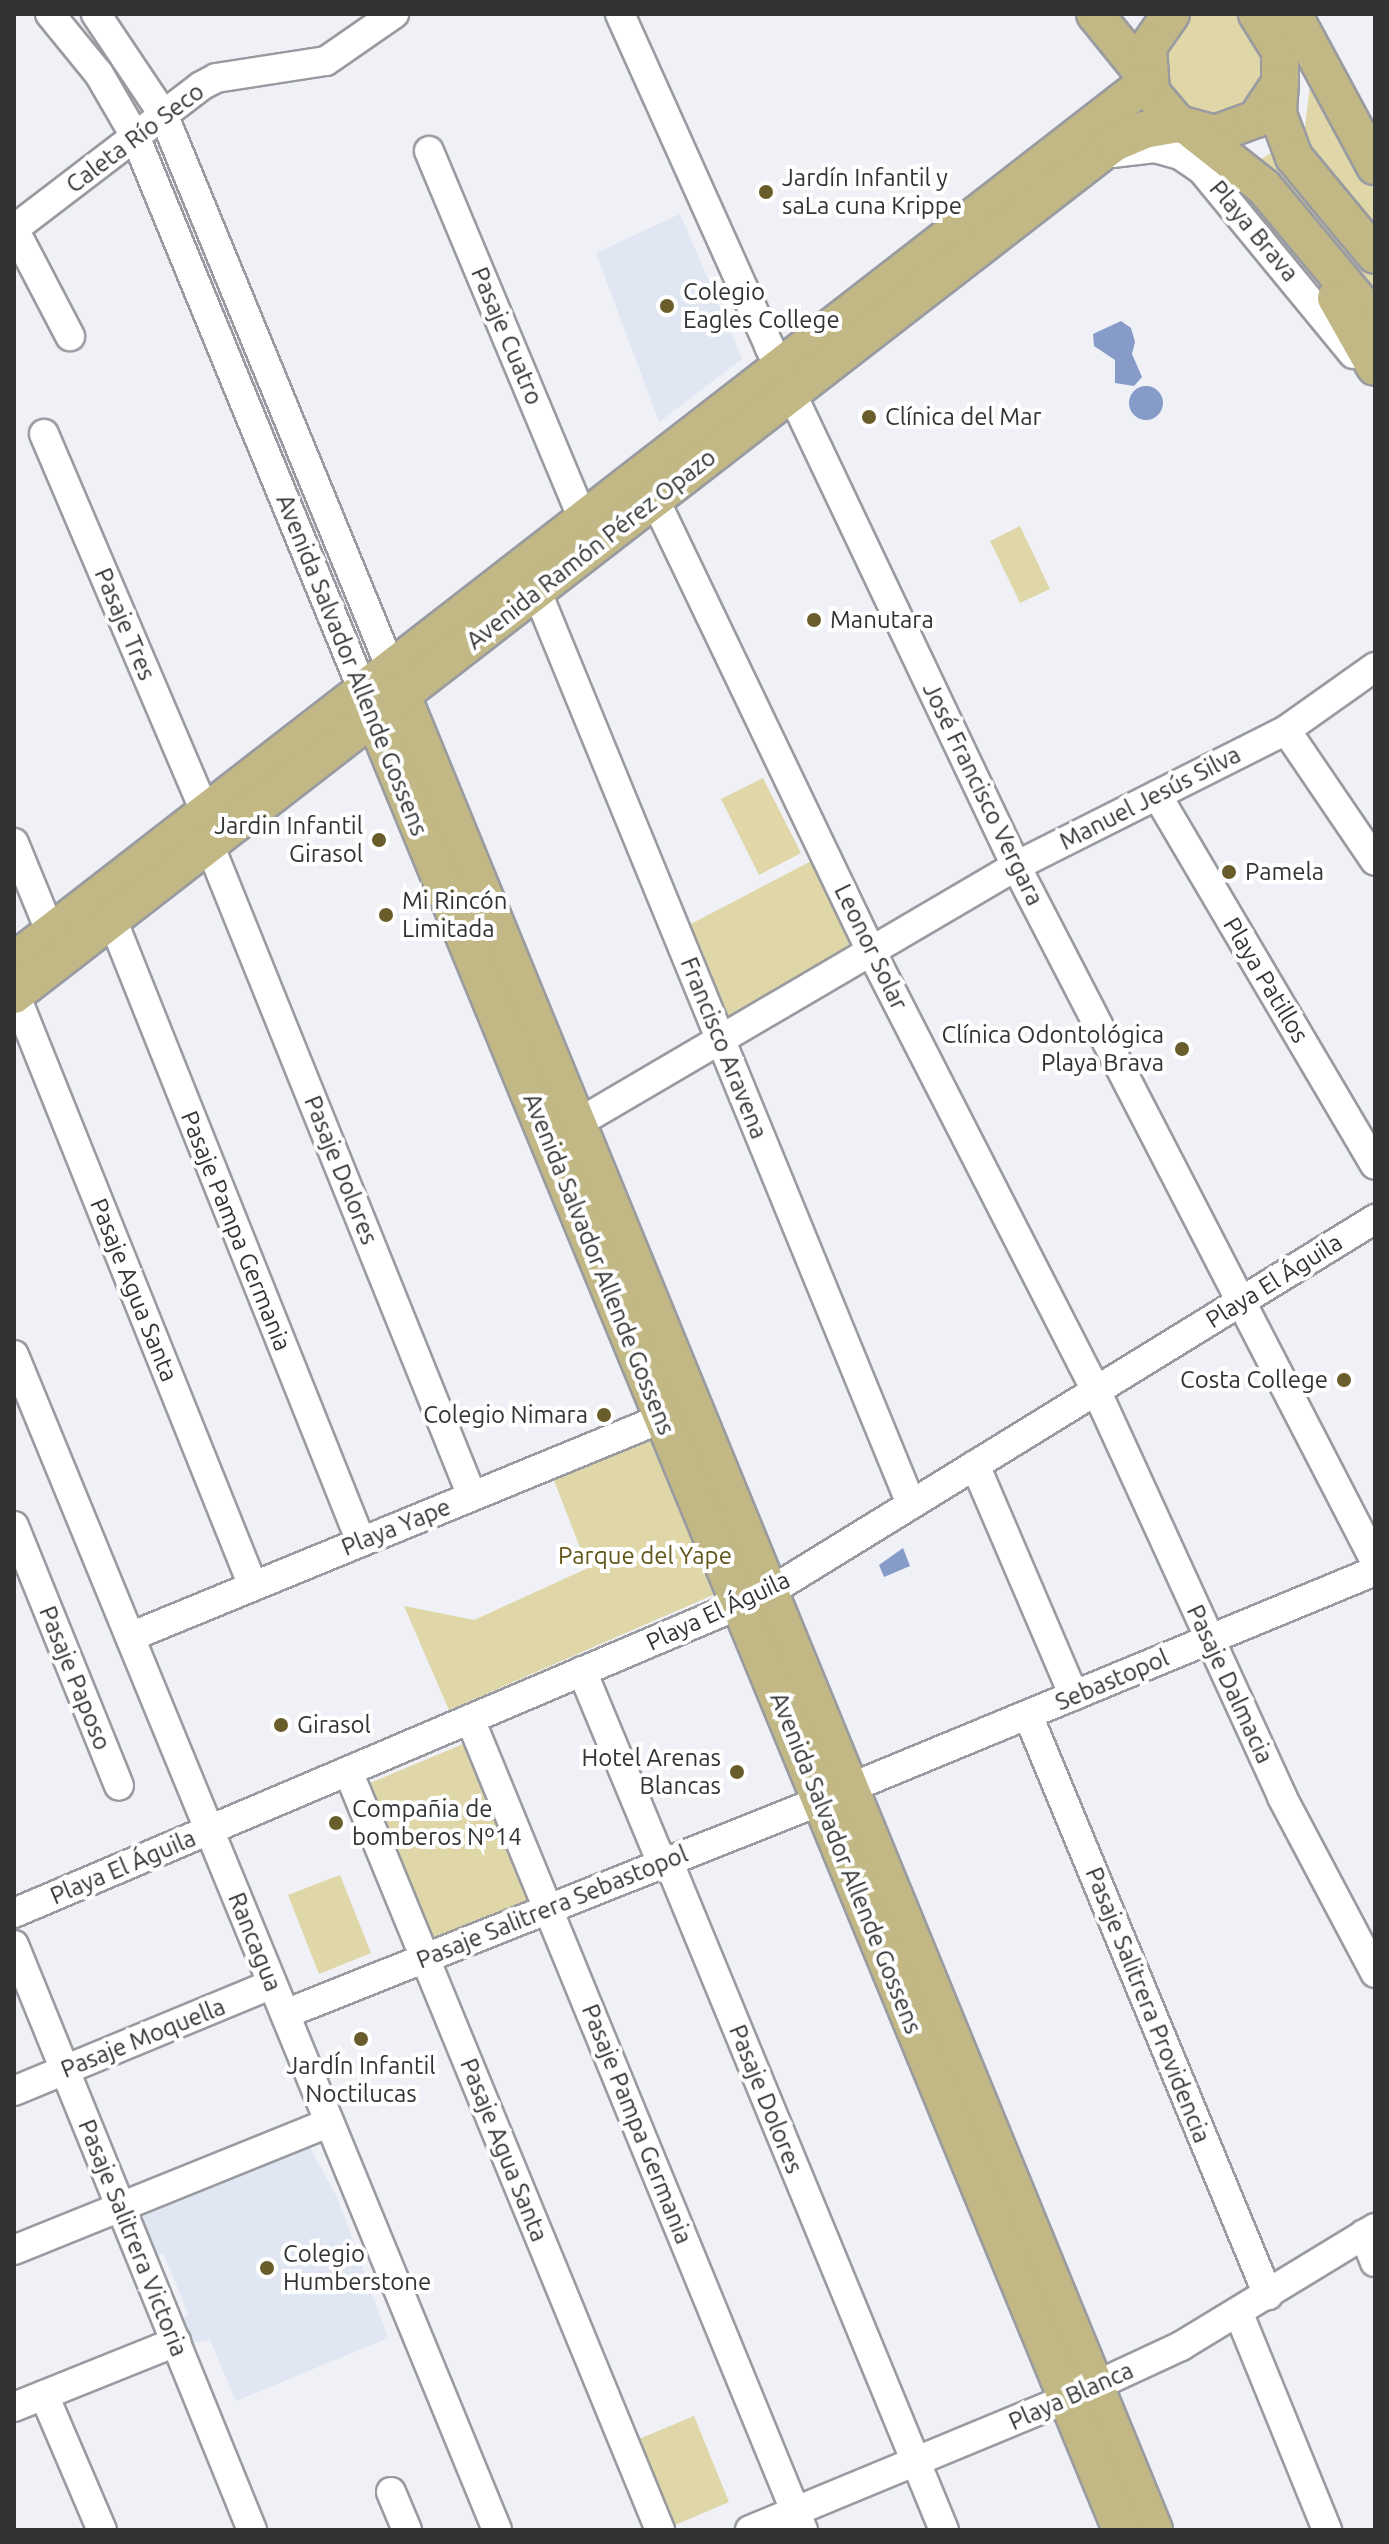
<!DOCTYPE html>
<html>
<head>
<meta charset="utf-8">
<style>
  body { margin:0 }
  #map { position:relative; width:1389px; height:2544px; overflow:hidden; background:#eff1f6; font-family:Ubuntu,sans-serif }
  div>[style] { position:absolute }
  [style*='--x'] { left:calc(var(--x)*1px); top:calc(var(--y)*1px); width:calc(var(--w)*1px); rotate:calc(var(--a)*1deg) }
  .built>* { inset:0; background:#e0e6f2 }
  .green>* { inset:0; background:#e0d7a8 }
  .water>* { inset:0; background:#869bc8 }
  .round { border-radius:50% }
  .roads { filter:drop-shadow(2px 0 #999ba0) drop-shadow(-2px 0 #999ba0) drop-shadow(0 2px #999ba0) drop-shadow(0 -2px #999ba0) }
  .minor>* { height:28px; margin:-14px; padding:0 14px; transform-origin:14px; border-radius:14px; background:#fff }
  .major>* { height:36px; margin:-18px; padding:0 18px; transform-origin:18px; border-radius:18px; background:#c2b885 }
  .dots>* { width:22px; height:22px; translate:-50% -50%; box-sizing:border-box; border:4px solid #fff; border-radius:50% }
  span { translate:-50% -50%; white-space:nowrap; text-align:center; line-height:1.15; -webkit-text-stroke:8px #fff; paint-order:stroke }
  .street-label { font-size:24px; color:#323335 }
  .poi-label { font-size:24px; color:#323335 }
  .left { translate:0 -50%; text-align:left }
  .right { translate:-100% -50%; text-align:right }
  .park-label { font-size:24px; color:#625518 }
  .frame { position:absolute; inset:0; border:16px solid #323335; pointer-events:none }
</style>
</head>
<body>
<div id="map">
  <div class="built">
    <div style="clip-path:polygon(680px 214px,742px 359px,659px 422px,596px 253px)"></div>
    <div style="clip-path:polygon(308px 2144px,338px 2199px,388px 2338px,236px 2401px,210px 2340px,182px 2345px,173px 2322px,189px 2315px,163px 2253px,149px 2257px,138px 2214px)"></div>
  </div>
  <div class="green">
    <div style="clip-path:polygon(1237px 14px,1261px 34px,1268px 86px,1228px 122px,1175px 110px,1156px 60px,1186px 16px)"></div>
    <div style="clip-path:polygon(1312px 69px,1375px 192px,1375px 236px,1302px 152px)"></div>
    <div style="clip-path:polygon(1274px 151px,1375px 273px,1375px 304px,1252px 165px)"></div>
    <div style="clip-path:polygon(1020px 526px,1050px 589px,1020px 603px,990px 541px)"></div>
    <div style="clip-path:polygon(763px 778px,801px 853px,759px 875px,721px 799px)"></div>
    <div style="clip-path:polygon(813px 860px,854px 950px,724px 1027px,687px 926px)"></div>
    <div style="clip-path:polygon(657px 1430px,720px 1592px,449px 1710px,404px 1606px,474px 1620px,588px 1568px,553px 1478px)"></div>
    <div style="clip-path:polygon(468px 1742px,535px 1899px,529px 1911px,436px 1949px,364px 1791px,370px 1783px)"></div>
    <div style="clip-path:polygon(340px 1875px,371px 1953px,319px 1974px,288px 1895px)"></div>
    <div style="clip-path:polygon(694px 2416px,729px 2502px,675px 2525px,639px 2439px)"></div>
  </div>
  <div class="water">
    <div style="clip-path:polygon(1121px 321px,1131px 328px,1135px 342px,1132px 354px,1142px 377px,1134px 386px,1115px 383px,1115px 360px,1094px 346px,1093px 334px)"></div>
    <div class="round" style="left:1129px;top:386px;width:34px;height:34px"></div>
    <div style="clip-path:polygon(903px 1548px,910px 1566px,884px 1577px,879px 1565px)"></div>
  </div>
  <div class="roads">
    <div class="minor">
      <div style="--x:50;--y:14;--w:77;--a:50.8"></div>
      <div style="--x:99;--y:74;--w:72;--a:59.9"></div>
      <div style="--x:135;--y:136;--w:602;--a:67.65"></div>
      <div style="--x:96;--y:14;--w:120;--a:56.2"></div>
      <div style="--x:163;--y:114;--w:602;--a:67.65"></div>
      <div style="--x:620;--y:14;--w:364;--a:65.8"></div>
      <div style="--x:769;--y:346;--w:576;--a:64.59"></div>
      <div style="--x:1016;--y:866;--w:782;--a:62.68"></div>
      <div style="--x:429;--y:151;--w:401;--a:67.3"></div>
      <div style="--x:1112;--y:153;--w:43;--a:-6.6"></div>
      <div style="--x:1155;--y:148;--w:26;--a:16"></div>
      <div style="--x:1180;--y:155;--w:27;--a:34"></div>
      <div style="--x:1202;--y:170;--w:238;--a:50.6"></div>
      <div style="--x:14;--y:229;--w:235;--a:-37.4"></div>
      <div style="--x:201;--y:86;--w:17;--a:-28"></div>
      <div style="--x:216;--y:78;--w:111;--a:-8.8"></div>
      <div style="--x:326;--y:61;--w:83;--a:-34.7"></div>
      <div style="--x:14;--y:229;--w:121;--a:62.4"></div>
      <div style="--x:44;--y:434;--w:413;--a:66.9"></div>
      <div style="--x:655;--y:500;--w:500;--a:64.41"></div>
      <div style="--x:871;--y:951;--w:493;--a:62.9"></div>
      <div style="--x:1096;--y:1390;--w:447;--a:65.4"></div>
      <div style="--x:1282;--y:1797;--w:199;--a:62.1"></div>
      <div style="--x:537;--y:592;--w:986;--a:67.7"></div>
      <div style="--x:1286;--y:730;--w:158;--a:55.8"></div>
      <div style="--x:1157;--y:795;--w:429;--a:59.5"></div>
      <div style="--x:14;--y:843;--w:97;--a:67.7"></div>
      <div style="--x:209;--y:844;--w:703;--a:68.03"></div>
      <div style="--x:112;--y:919;--w:671;--a:68.21"></div>
      <div style="--x:15;--y:994;--w:638;--a:68.1"></div>
      <div style="--x:561;--y:1133;--w:528;--a:-30.4"></div>
      <div style="--x:1016;--y:866;--w:302;--a:-26.7"></div>
      <div style="--x:1286;--y:730;--w:109;--a:-35.3"></div>
      <div style="--x:14;--y:1355;--w:1270;--a:67.65"></div>
      <div style="--x:975;--y:1465;--w:251;--a:66.8"></div>
      <div style="--x:14;--y:1526;--w:280;--a:68"></div>
      <div style="--x:130;--y:1637;--w:576;--a:-22.34"></div>
      <div style="--x:582;--y:1671;--w:195;--a:67.4"></div>
      <div style="--x:657;--y:1851;--w:29;--a:55"></div>
      <div style="--x:674;--y:1875;--w:708;--a:67.6"></div>
      <div style="--x:1028;--y:1715;--w:628;--a:67.52"></div>
      <div style="--x:470;--y:1719;--w:877;--a:67.68"></div>
      <div style="--x:348;--y:1771;--w:821;--a:67.65"></div>
      <div style="--x:850;--y:1788;--w:568;--a:-22.46"></div>
      <div style="--x:14;--y:1913;--w:820;--a:-23.03"></div>
      <div style="--x:769;--y:1592;--w:712;--a:-31.61"></div>
      <div style="--x:14;--y:1945;--w:632;--a:67.86"></div>
      <div style="--x:285;--y:2014;--w:576;--a:-21.71"></div>
      <div style="--x:14;--y:2091;--w:279;--a:-22.5"></div>
      <div style="--x:1364;--y:2234;--w:30;--a:69"></div>
      <div style="--x:14;--y:2250;--w:340;--a:-22"></div>
      <div style="--x:1239;--y:2314;--w:233;--a:67.8"></div>
      <div style="--x:44;--y:2395;--w:147;--a:66.8"></div>
      <div style="--x:14;--y:2407;--w:175;--a:-21.9"></div>
      <div style="--x:391;--y:2492;--w:41;--a:67.2"></div>
      <div style="--x:750;--y:2530;--w:343;--a:-22.5"></div>
      <div style="--x:1067;--y:2399;--w:126;--a:-24.9"></div>
      <div style="--x:1181;--y:2346;--w:227;--a:-31.3"></div>
    </div>
    <div class="major">
      <div style="--x:1095;--y:14;--w:81;--a:51"></div>
      <div style="--x:1171;--y:14;--w:40;--a:124.9"></div>
      <div style="--x:1148;--y:47;--w:45;--a:86.2"></div>
      <div style="--x:1151;--y:92;--w:42;--a:49.8"></div>
      <div style="--x:1178;--y:124;--w:38;--a:15"></div>
      <div style="--x:1215;--y:134;--w:44;--a:-20.1"></div>
      <div style="--x:1256;--y:119;--w:43;--a:-56.3"></div>
      <div style="--x:1280;--y:83;--w:32;--a:-90"></div>
      <div style="--x:1280;--y:51;--w:44;--a:-121.9"></div>
      <div style="--x:1293;--y:14;--w:173;--a:61.7"></div>
      <div style="--x:1280;--y:83;--w:31;--a:94"></div>
      <div style="--x:1278;--y:114;--w:46;--a:69.6"></div>
      <div style="--x:1294;--y:157;--w:127;--a:50.4"></div>
      <div style="--x:1193;--y:131;--w:90;--a:38.3"></div>
      <div style="--x:1264;--y:187;--w:173;--a:50.2"></div>
      <div style="--x:1336;--y:298;--w:79;--a:60.5"></div>
      <div style="--x:392;--y:671;--w:2009;--a:67.71"></div>
      <div style="--x:364;--y:693;--w:1987;--a:67.6"></div>
      <div style="--x:14;--y:961;--w:1434;--a:-37.8"></div>
      <div style="--x:14;--y:995;--w:1391;--a:-37.76"></div>
      <div style="--x:1114;--y:143;--w:33;--a:-23"></div>
      <div style="--x:1144;--y:130;--w:35;--a:-10"></div>
    </div>
  </div>
  <div class="dots">
    <div style="left:766px;top:192px;background:#695e2b"></div>
    <div style="left:667px;top:306px;background:#695e2b"></div>
    <div style="left:869px;top:417px;background:#695e2b"></div>
    <div style="left:814px;top:620px;background:#695e2b"></div>
    <div style="left:379px;top:840px;background:#695e2b"></div>
    <div style="left:1229px;top:872px;background:#695e2b"></div>
    <div style="left:386px;top:915px;background:#695e2b"></div>
    <div style="left:1182px;top:1049px;background:#695e2b"></div>
    <div style="left:1344px;top:1380px;background:#695e2b"></div>
    <div style="left:604px;top:1415px;background:#695e2b"></div>
    <div style="left:281px;top:1725px;background:#695e2b"></div>
    <div style="left:737px;top:1772px;background:#695e2b"></div>
    <div style="left:336px;top:1823px;background:#695e2b"></div>
    <div style="left:361px;top:2039px;background:#695e2b"></div>
    <div style="left:267px;top:2268px;background:#695e2b"></div>
  </div>
  <div class="street-label">
    <span style="left:135px;top:138px;rotate:-37deg">Caleta Río Seco</span>
    <span style="left:1254px;top:231px;rotate:50deg">Playa Brava</span>
    <span style="left:507px;top:336px;rotate:67deg">Pasaje Cuatro</span>
    <span style="left:591px;top:549px;rotate:-38deg">Avenida Ramón Pérez Opazo</span>
    <span style="left:125px;top:624px;rotate:67deg">Pasaje Tres</span>
    <span style="left:352px;top:665px;rotate:68deg">Avenida Salvador Allende Gossens</span>
    <span style="left:983px;top:794px;rotate:64deg">José Francisco Vergara</span>
    <span style="left:1150px;top:798px;rotate:-27deg">Manuel Jesús Silva</span>
    <span style="left:871px;top:947px;rotate:64deg">Leonor Solar</span>
    <span style="left:1266px;top:980px;rotate:59deg">Playa Patillos</span>
    <span style="left:724px;top:1048px;rotate:68deg">Francisco Aravena</span>
    <span style="left:341px;top:1170px;rotate:68deg">Pasaje Dolores</span>
    <span style="left:236px;top:1231px;rotate:68deg">Pasaje Pampa Germania</span>
    <span style="left:599px;top:1264px;rotate:68deg">Avenida Salvador Allende Gossens</span>
    <span style="left:1274px;top:1281px;rotate:-32deg">Playa El Águila</span>
    <span style="left:134px;top:1290px;rotate:68deg">Pasaje Agua Santa</span>
    <span style="left:396px;top:1527px;rotate:-22deg">Playa Yape</span>
    <span style="left:718px;top:1611px;rotate:-25deg">Playa El Águila</span>
    <span style="left:75px;top:1678px;rotate:68deg">Pasaje Paposo</span>
    <span style="left:1112px;top:1680px;rotate:-23deg">Sebastopol</span>
    <span style="left:1230px;top:1684px;rotate:65deg">Pasaje Dalmacia</span>
    <span style="left:846px;top:1863px;rotate:68deg">Avenida Salvador Allende Gossens</span>
    <span style="left:123px;top:1867px;rotate:-23deg">Playa El Águila</span>
    <span style="left:552px;top:1907px;rotate:-22deg">Pasaje Salitrera Sebastopol</span>
    <span style="left:255px;top:1942px;rotate:68deg">Rancagua</span>
    <span style="left:1148px;top:2005px;rotate:68deg">Pasaje Salitrera Providencia</span>
    <span style="left:143px;top:2038px;rotate:-22deg">Pasaje Moquella</span>
    <span style="left:766px;top:2099px;rotate:68deg">Pasaje Dolores</span>
    <span style="left:637px;top:2124px;rotate:68deg">Pasaje Pampa Germania</span>
    <span style="left:504px;top:2150px;rotate:68deg">Pasaje Agua Santa</span>
    <span style="left:133px;top:2238px;rotate:68deg">Pasaje Salitrera Victoria</span>
    <span style="left:1071px;top:2396px;rotate:-24deg">Playa Blanca</span>
  </div>
  <div class="poi-label">
    <span class="left" style="left:782px;top:192px">Jardín Infantil y<br>saLa cuna Krippe</span>
    <span class="left" style="left:683px;top:306px">Colegio<br>Eagles College</span>
    <span class="left" style="left:885px;top:417px">Clínica del Mar</span>
    <span class="left" style="left:830px;top:620px">Manutara</span>
    <span class="right" style="left:363px;top:840px">Jardin Infantil<br>Girasol</span>
    <span class="left" style="left:1245px;top:872px">Pamela</span>
    <span class="left" style="left:402px;top:915px">Mi Rincón<br>Limitada</span>
    <span class="right" style="left:1164px;top:1049px">Clínica Odontológica<br>Playa Brava</span>
    <span class="right" style="left:1328px;top:1380px">Costa College</span>
    <span class="right" style="left:588px;top:1415px">Colegio Nimara</span>
    <span class="left" style="left:297px;top:1725px">Girasol</span>
    <span class="right" style="left:721px;top:1772px">Hotel Arenas<br>Blancas</span>
    <span class="left" style="left:352px;top:1823px">Compañia de<br>bomberos Nº14</span>
    <span style="left:361px;top:2080px">JardÍn Infantil<br>Noctilucas</span>
    <span class="left" style="left:283px;top:2268px">Colegio<br>Humberstone</span>
  </div>
  <div class="park-label">
    <span style="left:645px;top:1556px">Parque del Yape</span>
  </div>
  <div class="frame"></div>
</div>
</body>
</html>
